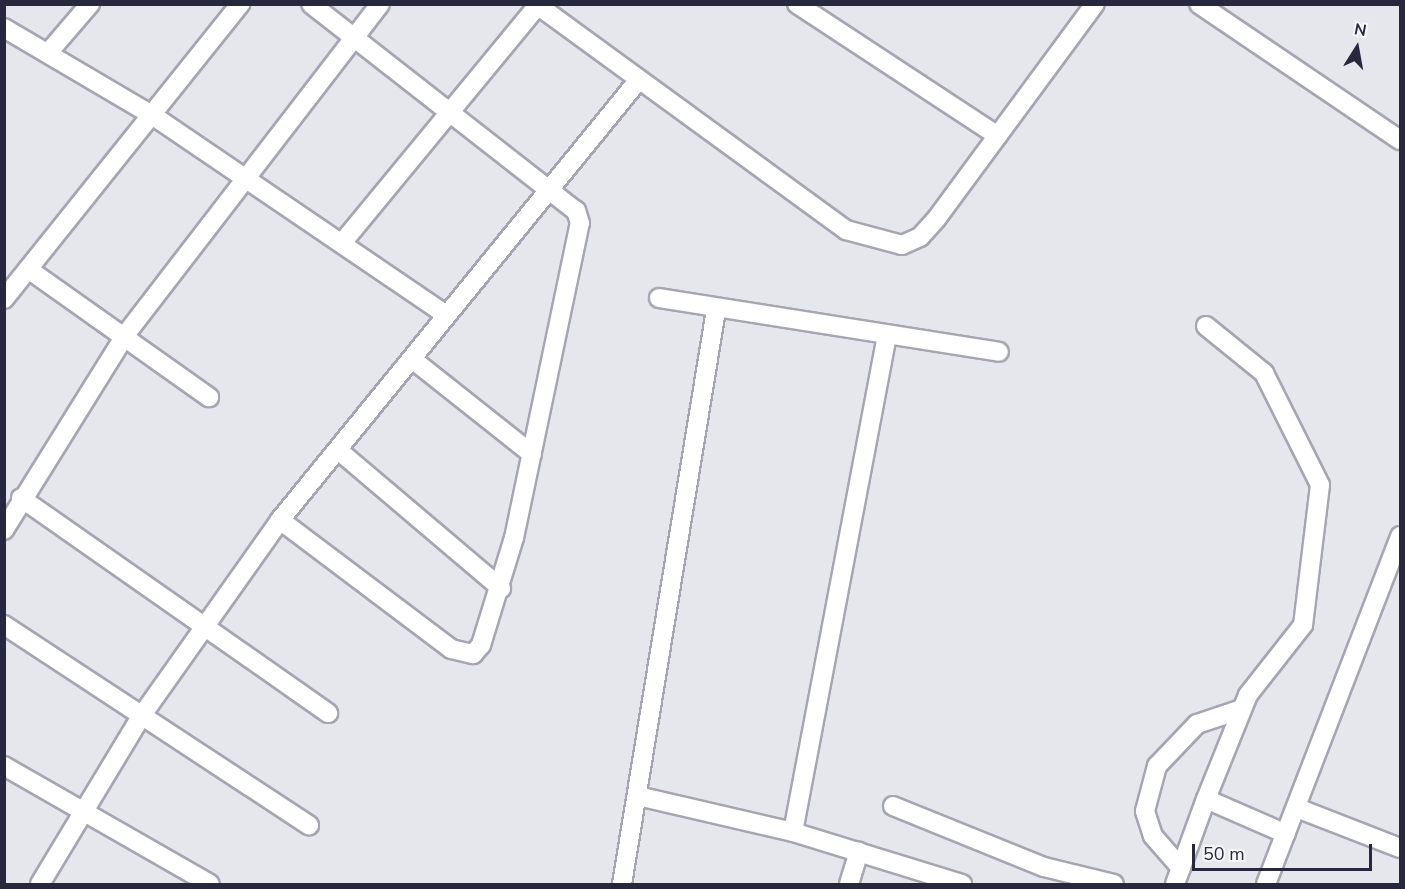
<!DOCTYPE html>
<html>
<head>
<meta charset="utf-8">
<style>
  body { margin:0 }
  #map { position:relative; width:1405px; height:889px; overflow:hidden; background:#e6e7ed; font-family:"Nunito Sans",sans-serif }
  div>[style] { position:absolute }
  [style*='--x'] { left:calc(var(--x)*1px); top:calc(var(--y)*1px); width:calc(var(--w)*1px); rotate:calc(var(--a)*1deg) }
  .roads { filter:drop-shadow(2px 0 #a5a6b1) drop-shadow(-2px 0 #a5a6b1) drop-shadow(0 2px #a5a6b1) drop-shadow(0 -2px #a5a6b1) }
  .minor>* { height:18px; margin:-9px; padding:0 9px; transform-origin:9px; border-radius:9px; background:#fff }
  span { translate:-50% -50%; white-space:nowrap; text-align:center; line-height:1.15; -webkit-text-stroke:4.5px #f6f7fa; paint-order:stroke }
  .frame { position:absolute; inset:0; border:6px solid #27273d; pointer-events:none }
  .north { position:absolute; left:1327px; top:18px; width:60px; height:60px; -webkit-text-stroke:4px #f6f7fa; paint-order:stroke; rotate:11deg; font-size:16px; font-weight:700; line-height:24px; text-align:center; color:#27273d }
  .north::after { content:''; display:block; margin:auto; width:21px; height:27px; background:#27273d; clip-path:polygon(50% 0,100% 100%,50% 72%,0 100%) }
  .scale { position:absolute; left:1192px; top:844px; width:180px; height:27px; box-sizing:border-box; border:3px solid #27273d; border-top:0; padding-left:8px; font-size:18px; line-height:21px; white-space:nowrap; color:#27273d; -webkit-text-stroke:4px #f6f7fa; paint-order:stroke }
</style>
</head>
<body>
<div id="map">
  <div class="roads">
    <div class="minor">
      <div style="--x:536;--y:4;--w:384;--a:36.1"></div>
      <div style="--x:846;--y:230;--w:58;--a:15"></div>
      <div style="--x:902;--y:245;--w:20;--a:-24"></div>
      <div style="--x:920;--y:237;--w:25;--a:-48"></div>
      <div style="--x:937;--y:218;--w:266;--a:-53.6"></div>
      <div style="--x:797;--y:4;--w:240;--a:33.3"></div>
      <div style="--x:1199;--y:4;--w:243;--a:34.1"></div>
      <div style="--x:4;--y:28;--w:175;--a:30.5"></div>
      <div style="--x:155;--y:117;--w:352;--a:34.2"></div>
      <div style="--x:48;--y:53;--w:65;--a:-49.4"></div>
      <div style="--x:342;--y:243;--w:310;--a:-50.5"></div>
      <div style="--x:28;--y:269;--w:222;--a:35.3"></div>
      <div style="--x:659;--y:298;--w:344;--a:9"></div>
      <div style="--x:4;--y:299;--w:378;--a:-51.3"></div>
      <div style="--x:1206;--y:326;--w:75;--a:39"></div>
      <div style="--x:1264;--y:373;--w:125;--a:63.4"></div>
      <div style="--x:1320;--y:485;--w:141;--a:96.9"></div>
      <div style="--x:1303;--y:625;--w:89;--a:128.2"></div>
      <div style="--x:1248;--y:695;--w:112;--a:112"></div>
      <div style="--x:1206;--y:799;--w:87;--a:23.6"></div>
      <div style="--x:412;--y:359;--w:153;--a:38.4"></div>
      <div style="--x:338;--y:450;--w:214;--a:40.3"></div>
      <div style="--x:21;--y:498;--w:375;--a:35"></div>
      <div style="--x:280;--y:520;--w:214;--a:37"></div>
      <div style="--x:451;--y:649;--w:23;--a:13"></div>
      <div style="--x:473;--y:654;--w:12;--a:-48"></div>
      <div style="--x:481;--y:645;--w:112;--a:-72.9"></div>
      <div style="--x:514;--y:538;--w:322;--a:-78.2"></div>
      <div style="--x:580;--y:223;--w:13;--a:-108"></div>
      <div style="--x:576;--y:211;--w:336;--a:-142"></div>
      <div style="--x:4;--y:530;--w:231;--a:-58.1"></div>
      <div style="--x:126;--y:334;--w:416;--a:-52.4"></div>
      <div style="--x:4;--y:625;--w:365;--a:33.3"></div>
      <div style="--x:4;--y:766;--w:237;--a:29.8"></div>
      <div style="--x:638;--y:796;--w:159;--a:13.1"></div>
      <div style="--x:793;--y:832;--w:177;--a:17.1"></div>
      <div style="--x:893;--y:806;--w:163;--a:22"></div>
      <div style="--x:1044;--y:867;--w:72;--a:13.7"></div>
      <div style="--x:1297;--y:808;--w:110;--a:21.2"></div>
      <div style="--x:793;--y:832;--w:506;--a:-79.29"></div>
      <div style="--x:1181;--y:868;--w:43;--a:-131.2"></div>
      <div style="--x:1153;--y:836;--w:26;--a:-108"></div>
      <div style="--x:1145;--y:811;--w:47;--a:-75.1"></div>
      <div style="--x:1157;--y:766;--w:58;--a:-46.4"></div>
      <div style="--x:1197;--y:724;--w:47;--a:-18.4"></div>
      <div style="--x:40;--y:884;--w:194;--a:-58.9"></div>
      <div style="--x:140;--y:718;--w:242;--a:-54.7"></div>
      <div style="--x:280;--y:520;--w:565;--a:-50.82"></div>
      <div style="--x:622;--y:884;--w:582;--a:-80.7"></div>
      <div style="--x:849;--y:884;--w:34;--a:-73"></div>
      <div style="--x:1175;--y:884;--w:90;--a:-70"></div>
      <div style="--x:1266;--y:884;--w:373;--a:-68.9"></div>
    </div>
  </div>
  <div class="frame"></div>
  <div class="north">N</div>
  <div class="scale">50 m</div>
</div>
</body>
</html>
